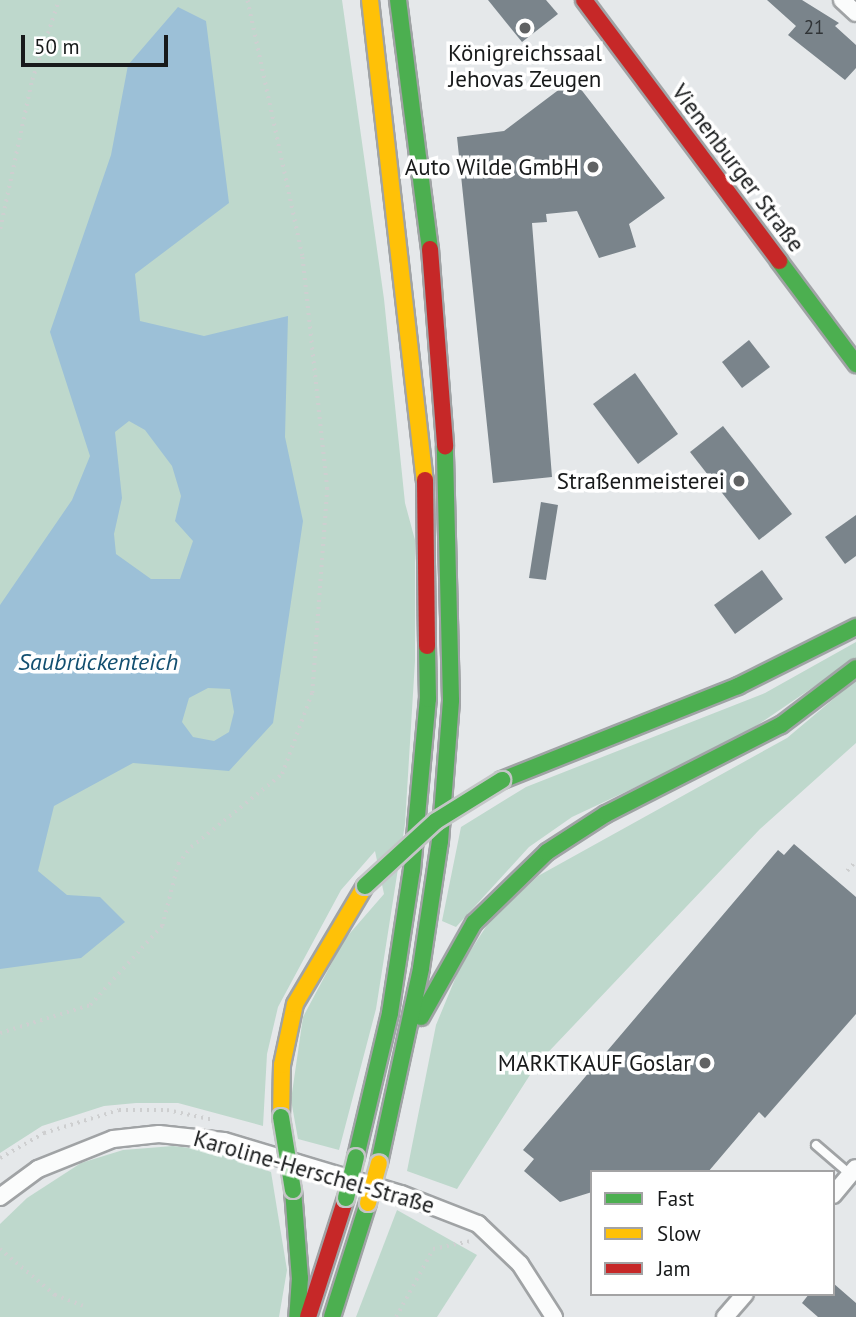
<!DOCTYPE html>
<html>
<head>
<meta charset="utf-8">
<style>
  body { margin:0 }
  #map { position:relative; width:856px; height:1317px; overflow:hidden; background:#e5e8ea; font-family:"PT Sans",sans-serif }
  div>[style] { position:absolute }
  [style*='--x'] { left:calc(var(--x)*1px); top:calc(var(--y)*1px); width:calc(var(--w)*1px); rotate:calc(var(--a)*1deg) }
  .green>* { inset:0; background:#bed8cc }
  .water>* { inset:0; background:#9cc0d7 }
  .building>* { inset:0; background:#7a848b }
  .path>* { height:3.5px; margin-top:-1.75px; transform-origin:0; background:repeating-linear-gradient(90deg,#cecfd0 0 2px,transparent 0 7px) }
  .roads { filter:drop-shadow(2px 0 #a0a3a5) drop-shadow(-2px 0 #a0a3a5) drop-shadow(0 2px #a0a3a5) drop-shadow(0 -2px #a0a3a5) }
  .lane>* { height:8px; margin:-4px; padding:0 4px; transform-origin:4px; border-radius:4px; background:#fbfcfc }
  .street>* { height:16px; margin:-8px; padding:0 8px; transform-origin:8px; border-radius:8px; background:#fbfcfc }
  .fast>* { height:16px; margin:-8px; padding:0 8px; transform-origin:8px; border-radius:8px; background:#4caf50 }
  .slow>* { height:16px; margin:-8px; padding:0 8px; transform-origin:8px; border-radius:8px; background:#ffc107 }
  .jam>* { height:16px; margin:-8px; padding:0 8px; transform-origin:8px; border-radius:8px; background:#c62828 }
  .bridges { filter:drop-shadow(2px 0 #c3c5c6) drop-shadow(-2px 0 #c3c5c6) drop-shadow(0 2px #c3c5c6) drop-shadow(0 -2px #c3c5c6) }
  .fast-bridge>* { height:16px; margin:-8px; padding:0 8px; transform-origin:8px; border-radius:8px; background:#4caf50 }
  .slow-bridge>* { height:16px; margin:-8px; padding:0 8px; transform-origin:8px; border-radius:8px; background:#ffc107 }
  .dots>* { width:19px; height:19px; translate:-50% -50%; box-sizing:border-box; border:4px solid #fff; border-radius:50% }
  span { translate:-50% -50%; white-space:nowrap; text-align:center; line-height:1.15; -webkit-text-stroke:7px #fff; paint-order:stroke }
  .number-label { font-size:19px; color:#303437 }
  .number-label span { -webkit-text-stroke-width:0 }
  .poi-label { font-size:23px; color:#181a1b }
  .right { translate:-100% -50%; text-align:right }
  .street-label { font-size:23px; color:#181a1b }
  .water-label { font-size:24px; color:#124f70; font-style:italic }
  .legend { position:absolute; left:590px; top:1170px; width:245px; height:126px; box-sizing:border-box; background:#fff; border:2px solid #a3a3a4; margin:0; padding:9px 12px; list-style:none; font-size:21px; color:#181a1b }
  .legend li { display:flex; align-items:center; gap:14px; height:35px }
  .legend b { width:35px; border:2px solid #a3a3a4 }
  .scale { position:absolute; left:21px; top:35px; width:147px; height:32px; box-sizing:border-box; border:4px solid #181a1b; border-top:0; padding-left:9px; font-size:21px; line-height:24px; white-space:nowrap; color:#181a1b; -webkit-text-stroke:5px #fff; paint-order:stroke }
</style>
</head>
<body>
<div id="map">
  <div class="green">
    <div style="clip-path:polygon(0 0,342px 0,384px 299px,405px 503px,415px 540px,415px 661px,405px 824px,376px 1009px,339px 1150px,298px 1139px,291px 1100px,303px 1017px,344px 940px,384px 894px,375px 851px,341px 890px,278px 1007px,267px 1054px,263px 1126px,178px 1103px,136px 1103px,104px 1106px,42px 1126px,0 1153px)"></div>
    <div style="clip-path:polygon(856px 642px,856px 658px,734px 741px,572px 817px,529px 847px,456px 927px,442px 921px,461px 827px,526px 787px,765px 693px)"></div>
    <div style="clip-path:polygon(856px 680px,856px 743px,760px 829px,537px 1064px,457px 1189px,407px 1171px,436px 1025px,460px 967px,489px 922px,538px 876px,787px 738px)"></div>
    <div style="clip-path:polygon(173px 1146px,208px 1150px,271px 1172px,287px 1270px,279px 1317px,0 1317px,0 1224px,27px 1198px,81px 1163px,123px 1150px)"></div>
    <div style="clip-path:polygon(397px 1210px,477px 1255px,437px 1317px,356px 1317px)"></div>
  </div>
  <div class="water">
    <div style="clip-path:polygon(evenodd,178px 7px,206px 21px,229px 203px,135px 274px,140px 321px,204px 336px,288px 316px,285px 437px,303px 521px,273px 723px,229px 771px,133px 763px,54px 806px,38px 871px,67px 895px,100px 897px,125px 922px,81px 958px,0 969px,0 605px,72px 500px,90px 456px,50px 332px,111px 155px,128px 65px,178px 7px,129px 421px,145px 430px,172px 466px,181px 496px,175px 521px,193px 541px,180px 579px,151px 579px,116px 554px,114px 534px,122px 498px,115px 432px,129px 421px,178px 7px,208px 688px,230px 689px,234px 712px,229px 732px,214px 741px,193px 737px,182px 722px,189px 698px,208px 688px)"></div>
  </div>
  <div class="building">
    <div style="clip-path:polygon(488px 0,546px 0,558px 14px,522px 42px)"></div>
    <div style="clip-path:polygon(767px 0,802px 0,839px 23px,835px 26px,856px 45px,856px 68px,845px 80px,788px 35px,796px 26px)"></div>
    <div style="clip-path:polygon(573px 79px,665px 198px,629px 224px,636px 247px,599px 258px,577px 211px,546px 214px,547px 222px,532px 223px,552px 477px,493px 483px,457px 137px,504px 131px)"></div>
    <div style="clip-path:polygon(749px 340px,770px 367px,742px 388px,722px 362px)"></div>
    <div style="clip-path:polygon(635px 373px,678px 434px,638px 464px,593px 404px)"></div>
    <div style="clip-path:polygon(723px 426px,792px 514px,759px 540px,690px 452px)"></div>
    <div style="clip-path:polygon(541px 502px,558px 505px,546px 580px,529px 578px)"></div>
    <div style="clip-path:polygon(856px 515px,856px 556px,845px 564px,825px 537px)"></div>
    <div style="clip-path:polygon(762px 570px,783px 599px,735px 634px,714px 605px)"></div>
    <div style="clip-path:polygon(794px 844px,856px 897px,856px 1014px,765px 1118px,759px 1112px,708px 1172px,592px 1172px,592px 1192px,560px 1202px,524px 1171px,534px 1159px,523px 1150px,778px 850px,784px 855px)"></div>
    <div style="clip-path:polygon(833px 1283px,856px 1303px,856px 1317px,818px 1317px,802px 1303px,809px 1294px,833px 1294px)"></div>
  </div>
  <div class="path">
    <div style="--x:0;--y:229;--w:152;--a:-77.9"></div>
    <div style="--x:32;--y:80;--w:84;--a:-71.4"></div>
    <div style="--x:847;--y:871;--w:13;--a:-48"></div>
    <div style="--x:0;--y:1033;--w:94;--a:-17.3"></div>
    <div style="--x:90;--y:1005;--w:107;--a:-47.7"></div>
    <div style="--x:162;--y:926;--w:64;--a:-75.5"></div>
    <div style="--x:178;--y:864;--w:21;--a:-53"></div>
    <div style="--x:191;--y:847;--w:117;--a:-38.7"></div>
    <div style="--x:282;--y:774;--w:86;--a:-69.7"></div>
    <div style="--x:312;--y:693;--w:205;--a:-85.8"></div>
    <div style="--x:327;--y:489;--w:234;--a:-96.1"></div>
    <div style="--x:302;--y:256;--w:262;--a:-102.1"></div>
    <div style="--x:0;--y:1158;--w:51;--a:-29.6"></div>
    <div style="--x:44;--y:1133;--w:78;--a:-17"></div>
    <div style="--x:119;--y:1110;--w:48;--a:0"></div>
    <div style="--x:167;--y:1110;--w:48;--a:12"></div>
    <div style="--x:0;--y:1249;--w:72;--a:39.9"></div>
    <div style="--x:55;--y:1295;--w:30;--a:21"></div>
    <div style="--x:396;--y:1317;--w:77;--a:-61.4"></div>
    <div style="--x:433;--y:1249;--w:38;--a:-12"></div>
  </div>
  <div class="roads">
    <div class="lane">
      <div style="--x:816;--y:1145;--w:46;--a:40.6"></div>
    </div>
    <div class="street">
      <div style="--x:842;--y:0;--w:19;--a:43"></div>
      <div style="--x:833;--y:1195;--w:35;--a:-50"></div>
      <div style="--x:0;--y:1197;--w:47;--a:-36.4"></div>
      <div style="--x:38;--y:1169;--w:81;--a:-21.8"></div>
      <div style="--x:113;--y:1139;--w:46;--a:-6.2"></div>
      <div style="--x:159;--y:1134;--w:65;--a:6.1"></div>
      <div style="--x:224;--y:1141;--w:185;--a:16.7"></div>
      <div style="--x:401;--y:1194;--w:83;--a:21.3"></div>
      <div style="--x:478;--y:1224;--w:58;--a:43.6"></div>
      <div style="--x:520;--y:1264;--w:63;--a:57.3"></div>
      <div style="--x:725;--y:1317;--w:30;--a:-49"></div>
    </div>
    <div class="fast">
      <div style="--x:398;--y:0;--w:251;--a:82.7"></div>
      <div style="--x:779;--y:261;--w:129;--a:53.2"></div>
      <div style="--x:502;--y:780;--w:254;--a:-21.7"></div>
      <div style="--x:738;--y:686;--w:132;--a:-26.6"></div>
      <div style="--x:421;--y:1017;--w:108;--a:-60.6"></div>
      <div style="--x:474;--y:923;--w:102;--a:-44.2"></div>
      <div style="--x:547;--y:852;--w:70;--a:-32.8"></div>
      <div style="--x:606;--y:814;--w:196;--a:-27"></div>
      <div style="--x:781;--y:725;--w:94;--a:-37.2"></div>
      <div style="--x:356;--y:1157;--w:148;--a:-76.7"></div>
      <div style="--x:390;--y:1013;--w:145;--a:-81.3"></div>
      <div style="--x:412;--y:870;--w:172;--a:-84.7"></div>
      <div style="--x:428;--y:699;--w:53;--a:-91.1"></div>
      <div style="--x:379;--y:1163;--w:199;--a:-77.8"></div>
      <div style="--x:421;--y:968;--w:128;--a:-81.5"></div>
      <div style="--x:440;--y:841;--w:141;--a:-85.5"></div>
      <div style="--x:451;--y:700;--w:254;--a:-91.4"></div>
      <div style="--x:293;--y:1190;--w:88;--a:85.5"></div>
      <div style="--x:300;--y:1278;--w:39;--a:94"></div>
      <div style="--x:332;--y:1317;--w:120;--a:-72.5"></div>
    </div>
    <div class="slow">
      <div style="--x:370;--y:0;--w:483;--a:83.5"></div>
      <div style="--x:281;--y:1117;--w:52;--a:-88.9"></div>
      <div style="--x:282;--y:1065;--w:62;--a:-78"></div>
      <div style="--x:295;--y:1004;--w:137;--a:-59.3"></div>
    </div>
    <div class="jam">
      <div style="--x:584;--y:0;--w:326;--a:53.2"></div>
      <div style="--x:430;--y:249;--w:198;--a:85.6"></div>
      <div style="--x:425;--y:480;--w:166;--a:89.3"></div>
      <div style="--x:308;--y:1317;--w:125;--a:-72.3"></div>
    </div>
  </div>
  <div class="bridges">
    <div class="fast-bridge">
      <div style="--x:365;--y:886;--w:96;--a:-42.5"></div>
      <div style="--x:436;--y:821;--w:78;--a:-31.8"></div>
      <div style="--x:281;--y:1117;--w:74;--a:80.7"></div>
      <div style="--x:346;--y:1198;--w:42;--a:-76.3"></div>
    </div>
    <div class="slow-bridge">
      <div style="--x:368;--y:1203;--w:41;--a:-74.6"></div>
    </div>
  </div>
  <div class="dots">
    <div style="left:525px;top:28px;background:#606263"></div>
    <div style="left:593px;top:167px;background:#606263"></div>
    <div style="left:739px;top:481px;background:#606263"></div>
    <div style="left:705px;top:1063px;background:#606263"></div>
  </div>
  <div class="number-label">
    <span style="left:814px;top:28px">21</span>
  </div>
  <div class="poi-label">
    <span style="left:525px;top:66px">Königreichssaal<br>Jehovas Zeugen</span>
    <span class="right" style="left:579px;top:167px">Auto Wilde GmbH</span>
    <span class="right" style="left:725px;top:481px">Straßenmeisterei</span>
    <span class="right" style="left:691px;top:1063px">MARKTKAUF Goslar</span>
  </div>
  <div class="street-label">
    <span style="left:738px;top:168px;rotate:53deg">Vienenburger Straße</span>
    <span style="left:314px;top:1172px;rotate:16deg">Karoline-Herschel-Straße</span>
  </div>
  <div class="water-label">
    <span style="left:98px;top:662px">Saubrückenteich</span>
  </div>
  <ul class="legend">
  <li><b style="height:9px;background:#4caf50"></b>Fast</li>
  <li><b style="height:9px;background:#ffc107"></b>Slow</li>
  <li><b style="height:9px;background:#c62828"></b>Jam</li>
  </ul>
  <div class="scale">50 m</div>
</div>
</body>
</html>
